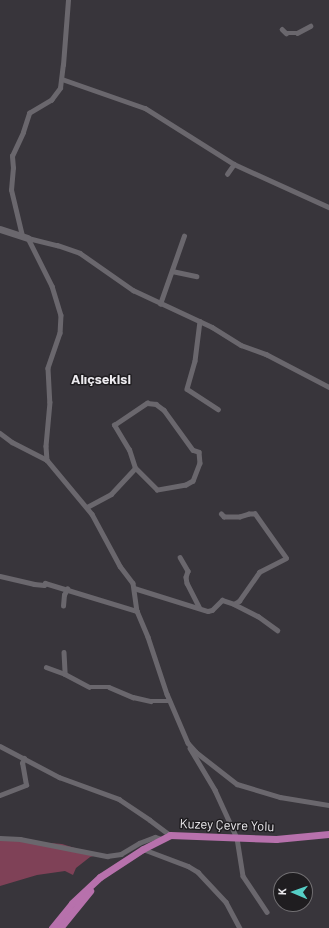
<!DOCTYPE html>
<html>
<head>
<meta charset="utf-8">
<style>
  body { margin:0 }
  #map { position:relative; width:329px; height:928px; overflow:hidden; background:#38353b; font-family:Barlow,sans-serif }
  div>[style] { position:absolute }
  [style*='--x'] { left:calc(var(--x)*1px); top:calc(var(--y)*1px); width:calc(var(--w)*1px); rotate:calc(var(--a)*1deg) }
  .green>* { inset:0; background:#7f4157 }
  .street>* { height:4.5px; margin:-2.25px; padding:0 2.25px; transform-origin:2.25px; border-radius:2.25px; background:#6a676d }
  .secondary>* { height:7px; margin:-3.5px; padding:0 3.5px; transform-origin:3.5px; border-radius:3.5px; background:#6a676d }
  .primary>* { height:7px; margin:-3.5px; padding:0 3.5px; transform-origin:3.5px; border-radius:3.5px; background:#b771ac }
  span { translate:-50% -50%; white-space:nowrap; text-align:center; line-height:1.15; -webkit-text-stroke:3px #1f1d20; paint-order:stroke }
  .street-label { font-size:13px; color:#eceaee }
  .neighbourhood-label { font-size:14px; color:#eceaee; font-weight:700 }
  .north { position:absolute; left:273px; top:872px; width:40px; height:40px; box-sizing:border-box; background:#1f1d20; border:1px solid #716f72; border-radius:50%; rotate:272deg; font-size:11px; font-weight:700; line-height:16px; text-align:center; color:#eceaee }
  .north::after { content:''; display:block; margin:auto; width:14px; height:18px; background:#55cec6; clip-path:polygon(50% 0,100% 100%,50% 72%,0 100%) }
</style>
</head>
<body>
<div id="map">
  <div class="green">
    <div style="clip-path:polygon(0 839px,62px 844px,97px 855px,90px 857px,76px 868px,73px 875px,65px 871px,37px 875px,0 886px)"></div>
  </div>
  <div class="street">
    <div style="--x:282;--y:29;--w:6;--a:45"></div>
    <div style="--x:286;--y:33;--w:11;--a:0"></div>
    <div style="--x:297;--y:33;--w:15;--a:-28"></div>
    <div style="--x:62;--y:79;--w:88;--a:19.3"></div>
    <div style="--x:145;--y:108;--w:105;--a:32.2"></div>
    <div style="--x:234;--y:164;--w:104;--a:24.4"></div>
    <div style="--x:227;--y:174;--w:12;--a:-55"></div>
    <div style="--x:22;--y:236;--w:47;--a:-103.4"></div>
    <div style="--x:11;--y:190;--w:22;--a:-85"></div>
    <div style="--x:13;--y:168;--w:12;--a:-95"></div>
    <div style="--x:12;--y:156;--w:26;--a:-65"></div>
    <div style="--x:23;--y:132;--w:20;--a:-72"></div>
    <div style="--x:29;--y:113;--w:26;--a:-31"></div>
    <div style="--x:51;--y:100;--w:15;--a:-53"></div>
    <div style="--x:60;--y:88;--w:23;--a:-83"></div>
    <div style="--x:63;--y:65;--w:65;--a:-85.6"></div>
    <div style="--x:28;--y:238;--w:54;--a:63.4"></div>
    <div style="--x:52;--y:286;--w:30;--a:73"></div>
    <div style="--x:61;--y:315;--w:18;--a:93"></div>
    <div style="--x:60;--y:333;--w:37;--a:109"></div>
    <div style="--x:48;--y:368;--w:34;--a:87"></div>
    <div style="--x:50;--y:402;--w:44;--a:95.2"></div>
    <div style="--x:46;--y:446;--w:14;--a:86"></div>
    <div style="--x:47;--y:460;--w:70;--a:50.2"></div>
    <div style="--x:92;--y:514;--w:59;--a:61.7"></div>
    <div style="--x:120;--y:566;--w:21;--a:53"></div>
    <div style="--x:133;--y:583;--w:28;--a:82"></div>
    <div style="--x:137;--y:611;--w:28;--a:67"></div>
    <div style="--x:148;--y:637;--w:60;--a:71.6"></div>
    <div style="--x:167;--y:694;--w:53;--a:66.8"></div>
    <div style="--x:188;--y:743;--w:12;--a:48"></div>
    <div style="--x:196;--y:752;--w:52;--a:38"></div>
    <div style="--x:237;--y:784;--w:45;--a:16.8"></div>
    <div style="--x:280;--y:797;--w:50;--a:9.3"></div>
    <div style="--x:28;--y:238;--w:30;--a:14"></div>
    <div style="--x:57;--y:245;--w:24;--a:19"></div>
    <div style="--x:80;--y:253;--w:65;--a:34.9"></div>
    <div style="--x:133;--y:290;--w:87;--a:25.1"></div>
    <div style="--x:212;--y:327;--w:34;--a:32"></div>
    <div style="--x:241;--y:345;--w:27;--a:20"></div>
    <div style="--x:266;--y:354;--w:71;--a:27.6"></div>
    <div style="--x:172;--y:271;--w:25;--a:12"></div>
    <div style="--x:160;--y:304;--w:72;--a:-70.6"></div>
    <div style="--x:200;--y:321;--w:40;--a:97.1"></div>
    <div style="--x:195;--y:361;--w:29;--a:106"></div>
    <div style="--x:187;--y:389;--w:37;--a:33"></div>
    <div style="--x:147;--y:403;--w:9;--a:6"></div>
    <div style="--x:156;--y:404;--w:10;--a:37"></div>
    <div style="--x:164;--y:410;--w:49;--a:54.1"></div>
    <div style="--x:193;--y:450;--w:6;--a:18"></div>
    <div style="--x:199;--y:452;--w:11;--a:85"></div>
    <div style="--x:200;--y:463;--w:19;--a:111"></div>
    <div style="--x:193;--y:481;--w:8;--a:150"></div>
    <div style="--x:186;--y:485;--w:29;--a:170"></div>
    <div style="--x:157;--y:490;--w:31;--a:-135"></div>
    <div style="--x:135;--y:468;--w:19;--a:-108"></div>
    <div style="--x:129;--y:450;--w:29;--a:-121"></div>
    <div style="--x:114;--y:425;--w:40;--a:-34"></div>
    <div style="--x:0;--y:433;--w:15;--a:37"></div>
    <div style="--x:12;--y:442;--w:39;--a:27"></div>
    <div style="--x:87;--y:507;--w:27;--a:-28"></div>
    <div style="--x:111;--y:494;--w:35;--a:-47"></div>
    <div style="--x:180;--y:557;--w:16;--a:60"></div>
    <div style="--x:188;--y:571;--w:6;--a:108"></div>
    <div style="--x:186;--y:577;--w:6;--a:81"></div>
    <div style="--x:187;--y:583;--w:27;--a:63"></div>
    <div style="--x:0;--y:576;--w:35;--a:13"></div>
    <div style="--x:34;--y:584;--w:10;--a:6"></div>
    <div style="--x:44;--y:585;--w:2;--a:-63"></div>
    <div style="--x:45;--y:583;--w:96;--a:16.9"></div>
    <div style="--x:134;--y:588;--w:77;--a:17.3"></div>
    <div style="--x:208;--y:611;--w:4;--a:-14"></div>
    <div style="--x:212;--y:610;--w:14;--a:-45"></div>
    <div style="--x:222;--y:600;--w:13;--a:18"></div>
    <div style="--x:234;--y:604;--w:6;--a:-31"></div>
    <div style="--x:239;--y:601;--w:35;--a:-55"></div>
    <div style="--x:259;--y:572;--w:30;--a:-27"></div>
    <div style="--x:286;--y:558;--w:54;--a:-125.2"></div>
    <div style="--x:255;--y:514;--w:6;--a:180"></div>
    <div style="--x:249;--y:514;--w:9;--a:162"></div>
    <div style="--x:240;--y:517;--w:16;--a:180"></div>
    <div style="--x:224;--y:517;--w:4;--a:-135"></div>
    <div style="--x:234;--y:604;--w:27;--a:27"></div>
    <div style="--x:258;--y:616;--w:24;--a:36"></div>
    <div style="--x:63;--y:606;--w:11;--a:-85"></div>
    <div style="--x:64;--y:595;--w:7;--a:-63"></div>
    <div style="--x:64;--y:652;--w:22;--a:87"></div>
    <div style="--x:65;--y:674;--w:27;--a:28"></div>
    <div style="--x:89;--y:687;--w:20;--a:0"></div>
    <div style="--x:109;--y:687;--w:26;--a:23"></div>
    <div style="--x:133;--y:697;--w:18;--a:13"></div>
    <div style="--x:151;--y:701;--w:19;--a:0"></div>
    <div style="--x:46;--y:667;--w:20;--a:20"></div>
    <div style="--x:0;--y:746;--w:67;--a:27.7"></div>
    <div style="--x:59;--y:777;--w:64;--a:20.1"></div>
    <div style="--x:119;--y:799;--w:37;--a:34"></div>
    <div style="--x:150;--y:820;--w:25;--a:37"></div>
    <div style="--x:190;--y:748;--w:49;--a:59.2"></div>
    <div style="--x:215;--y:790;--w:53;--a:65.4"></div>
    <div style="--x:237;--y:838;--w:38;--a:81"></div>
    <div style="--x:243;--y:876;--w:43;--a:56.3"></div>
    <div style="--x:0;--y:795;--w:28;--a:-21"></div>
    <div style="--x:26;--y:785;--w:22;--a:-100"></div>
    <div style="--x:22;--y:763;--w:5;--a:-68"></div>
    <div style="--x:0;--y:838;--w:20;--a:3"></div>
    <div style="--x:20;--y:839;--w:89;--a:11.1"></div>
    <div style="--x:107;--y:856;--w:14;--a:-8"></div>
    <div style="--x:121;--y:854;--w:21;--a:-31"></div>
    <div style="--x:139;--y:843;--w:17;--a:-21"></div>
    <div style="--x:155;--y:837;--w:7;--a:16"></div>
    <div style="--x:143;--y:849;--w:48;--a:20.7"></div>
    <div style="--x:188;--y:866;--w:12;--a:31"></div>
    <div style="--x:198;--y:872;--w:41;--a:47"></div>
    <div style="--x:226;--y:902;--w:30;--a:62"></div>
  </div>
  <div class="secondary">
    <div style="--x:0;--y:229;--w:29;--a:18"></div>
  </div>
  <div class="primary">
    <div style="--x:52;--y:928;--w:32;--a:-51"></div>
    <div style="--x:72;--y:903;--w:38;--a:-43"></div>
    <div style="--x:100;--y:877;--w:51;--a:-33.1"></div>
    <div style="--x:143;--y:849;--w:30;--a:-27"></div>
    <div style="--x:170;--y:835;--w:106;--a:2.2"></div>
    <div style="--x:276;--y:839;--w:53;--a:-5.4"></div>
    <div style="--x:60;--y:928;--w:48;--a:-51"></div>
  </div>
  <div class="street-label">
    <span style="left:227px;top:825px;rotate:2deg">Kuzey Çevre Yolu</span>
  </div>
  <div class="neighbourhood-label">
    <span style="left:101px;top:379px">Alıçsekisi</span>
  </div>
  <div class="north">K</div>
</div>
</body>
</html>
